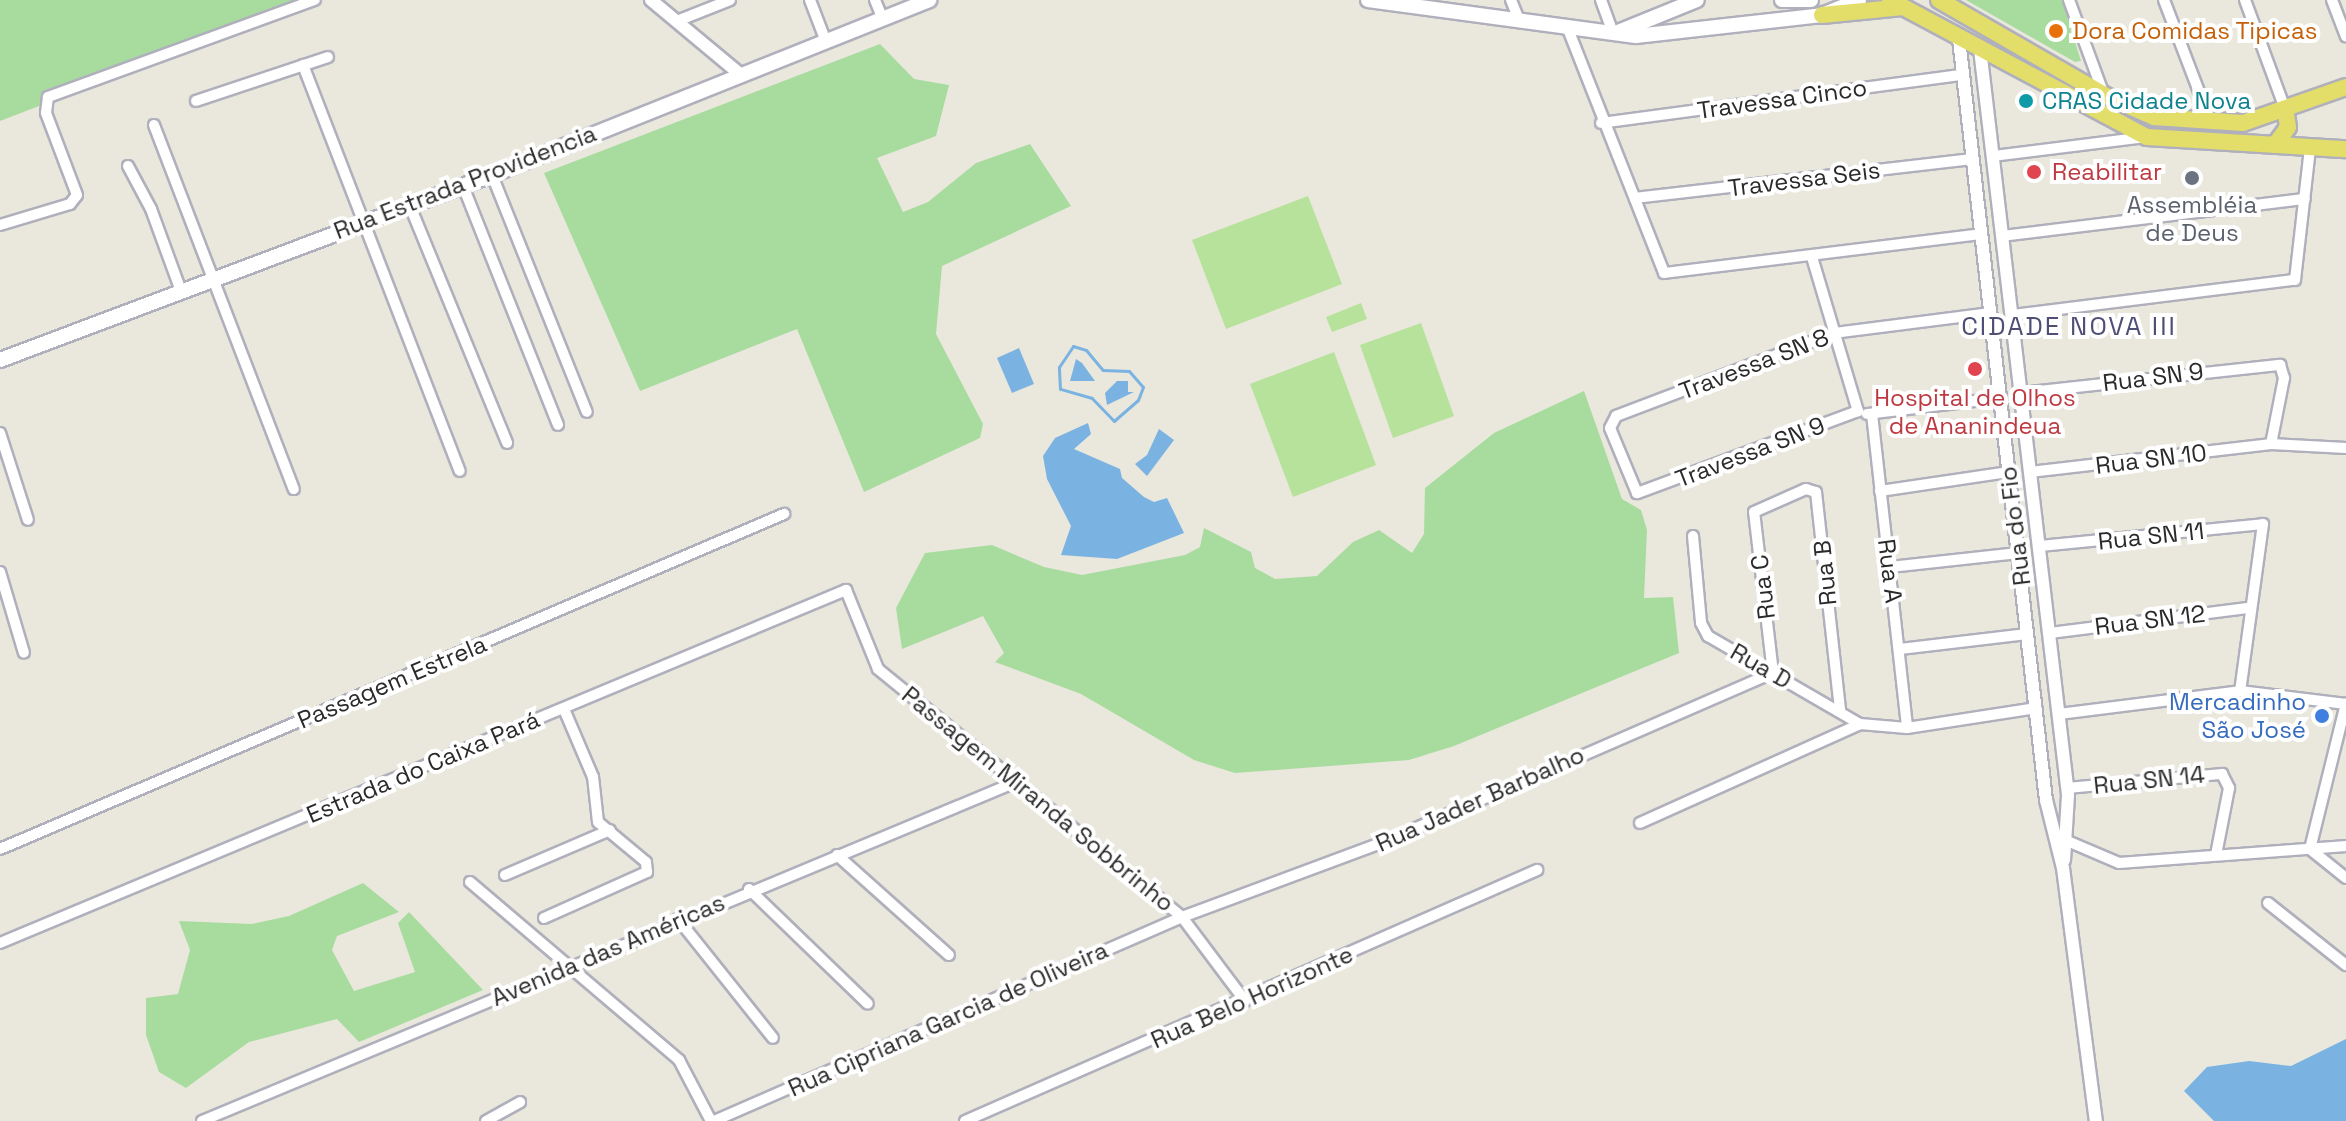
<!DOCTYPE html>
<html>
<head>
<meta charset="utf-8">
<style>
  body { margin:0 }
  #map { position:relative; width:2346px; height:1121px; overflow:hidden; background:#eae7dd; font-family:"Space Grotesk",sans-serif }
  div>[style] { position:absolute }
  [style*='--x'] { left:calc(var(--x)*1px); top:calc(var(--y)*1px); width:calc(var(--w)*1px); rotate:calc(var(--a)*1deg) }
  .green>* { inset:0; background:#a8dc9f }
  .pitch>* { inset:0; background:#b7e29b }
  .water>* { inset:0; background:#7ab3e2 }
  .stream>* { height:3px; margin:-1.5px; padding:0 1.5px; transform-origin:1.5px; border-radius:1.5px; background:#7ab3e2 }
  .roads { filter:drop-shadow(2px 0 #b0b0bc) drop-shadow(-2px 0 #b0b0bc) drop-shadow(0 2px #b0b0bc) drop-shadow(0 -2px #b0b0bc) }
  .minor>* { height:10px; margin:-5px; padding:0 5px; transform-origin:5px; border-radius:5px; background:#fff }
  .tertiary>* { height:12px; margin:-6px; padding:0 6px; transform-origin:6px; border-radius:6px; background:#fff }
  .secondary>* { height:14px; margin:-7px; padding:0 7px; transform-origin:7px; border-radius:7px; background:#fff }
  .primary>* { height:16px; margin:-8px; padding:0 8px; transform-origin:8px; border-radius:8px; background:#e3dd6a }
  .dots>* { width:22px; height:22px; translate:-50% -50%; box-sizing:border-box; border:4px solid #fff; border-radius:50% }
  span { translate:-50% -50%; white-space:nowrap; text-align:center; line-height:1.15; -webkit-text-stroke:8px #fff; paint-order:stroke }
  .food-label { font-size:24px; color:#c56008 }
  .left { translate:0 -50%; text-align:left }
  .street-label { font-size:24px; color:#2a2a2a }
  .culture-label { font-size:24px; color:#0d838f }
  .health-label { font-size:24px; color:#be3a42 }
  .worship-label { font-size:24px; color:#5b616d }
  .shop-label { font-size:24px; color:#366cbe }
  .right { translate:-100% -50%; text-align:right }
  .neighbourhood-label { font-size:26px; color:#4f4f76; letter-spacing:2px }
</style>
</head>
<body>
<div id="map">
  <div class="green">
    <div style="clip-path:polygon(0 0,315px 0,0 121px)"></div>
    <div style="clip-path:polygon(1966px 0,2062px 0,2081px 61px,2075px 62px)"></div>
    <div style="clip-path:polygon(880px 44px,914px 79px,949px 85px,936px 136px,877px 158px,903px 212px,928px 202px,976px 163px,1030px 144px,1071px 206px,942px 266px,936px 334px,983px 424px,980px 438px,864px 492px,797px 329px,640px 391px,544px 173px)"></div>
    <div style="clip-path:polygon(1584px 391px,1622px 499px,1641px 510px,1647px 530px,1644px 598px,1673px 597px,1679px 653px,1454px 746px,1409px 760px,1235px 773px,1194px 760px,1081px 694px,995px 662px,1004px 653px,983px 616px,902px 649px,896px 608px,925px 553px,992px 545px,1044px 567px,1082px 575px,1185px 555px,1200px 547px,1204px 528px,1251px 552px,1255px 568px,1275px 579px,1317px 576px,1353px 542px,1379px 530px,1412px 553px,1424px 534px,1425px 488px,1494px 433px)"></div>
    <div style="clip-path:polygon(363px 883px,399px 912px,337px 936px,332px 950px,354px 991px,415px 972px,398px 923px,409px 912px,483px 990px,359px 1042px,337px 1019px,249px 1042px,186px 1088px,159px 1072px,146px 1035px,146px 998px,178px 994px,190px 950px,179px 921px,252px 924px,289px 916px)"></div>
  </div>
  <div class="pitch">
    <div style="clip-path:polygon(1308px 196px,1342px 284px,1226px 329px,1192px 240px)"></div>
    <div style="clip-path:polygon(1361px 303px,1367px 319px,1332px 332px,1326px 317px)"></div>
    <div style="clip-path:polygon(1421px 323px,1454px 416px,1393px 438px,1360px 345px)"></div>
    <div style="clip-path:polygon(1334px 352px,1376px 465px,1293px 497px,1250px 384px)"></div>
  </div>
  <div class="water">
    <div style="clip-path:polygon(1019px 348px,1034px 384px,1012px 393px,997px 358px)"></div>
    <div style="clip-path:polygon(1076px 359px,1082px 363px,1095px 381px,1070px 381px)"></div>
    <div style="clip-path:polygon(1117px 381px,1128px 381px,1128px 392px,1134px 392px,1107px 405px,1105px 393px)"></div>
    <div style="clip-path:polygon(1088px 423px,1091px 434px,1074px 449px,1120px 469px,1122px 478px,1144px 497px,1154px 502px,1167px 498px,1184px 533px,1117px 559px,1061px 555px,1071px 526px,1047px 479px,1043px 456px,1055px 438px)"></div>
    <div style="clip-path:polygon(1159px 429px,1174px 440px,1147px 476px,1135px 464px,1147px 455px)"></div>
    <div style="clip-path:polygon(2346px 1039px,2346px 1121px,2214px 1121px,2184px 1091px,2207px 1067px,2249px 1061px,2291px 1066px)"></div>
  </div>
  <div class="stream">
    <div style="--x:1073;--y:346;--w:14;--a:17"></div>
    <div style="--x:1086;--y:350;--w:26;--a:50"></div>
    <div style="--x:1103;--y:370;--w:26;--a:2"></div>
    <div style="--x:1129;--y:371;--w:21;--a:49"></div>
    <div style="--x:1143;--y:387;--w:14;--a:111"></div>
    <div style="--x:1138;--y:400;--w:32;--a:139"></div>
    <div style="--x:1114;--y:421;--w:32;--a:-134"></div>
    <div style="--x:1092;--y:398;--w:33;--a:-164"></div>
    <div style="--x:1060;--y:389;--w:22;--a:-93"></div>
    <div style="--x:1059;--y:367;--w:25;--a:-56"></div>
  </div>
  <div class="roads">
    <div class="minor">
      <div style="--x:810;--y:0;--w:42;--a:69"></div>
      <div style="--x:875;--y:0;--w:18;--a:68"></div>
      <div style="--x:1511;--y:0;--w:24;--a:68"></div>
      <div style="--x:1601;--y:0;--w:35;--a:70"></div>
      <div style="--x:2069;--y:0;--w:101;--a:69.8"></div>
      <div style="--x:2164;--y:0;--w:132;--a:69.1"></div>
      <div style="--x:2245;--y:0;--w:116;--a:69.8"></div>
      <div style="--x:2332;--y:0;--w:39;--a:69"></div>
      <div style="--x:677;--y:21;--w:57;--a:-21.6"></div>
      <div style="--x:1568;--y:29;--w:262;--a:68.5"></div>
      <div style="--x:1664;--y:273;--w:318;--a:-7"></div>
      <div style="--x:303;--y:65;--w:435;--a:68.9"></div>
      <div style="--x:196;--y:101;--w:139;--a:-18.4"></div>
      <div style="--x:1601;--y:123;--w:365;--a:-7.6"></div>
      <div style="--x:154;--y:125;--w:390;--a:69"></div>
      <div style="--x:1993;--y:156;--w:153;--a:-7.1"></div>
      <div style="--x:128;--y:166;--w:49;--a:61.9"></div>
      <div style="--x:151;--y:209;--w:87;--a:69.9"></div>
      <div style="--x:492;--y:175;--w:255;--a:68.2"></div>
      <div style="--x:463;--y:186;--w:257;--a:68.3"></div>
      <div style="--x:1635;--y:198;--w:339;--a:-6.6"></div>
      <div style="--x:410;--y:206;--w:256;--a:67.7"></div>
      <div style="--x:0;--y:225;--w:73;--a:-16.7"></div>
      <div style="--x:70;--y:204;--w:11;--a:-52"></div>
      <div style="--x:77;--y:195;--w:88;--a:-110.7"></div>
      <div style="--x:46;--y:113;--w:16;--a:-83"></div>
      <div style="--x:48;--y:97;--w:284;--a:-20"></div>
      <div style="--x:2002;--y:236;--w:305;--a:-7"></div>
      <div style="--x:1812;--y:257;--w:161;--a:73.4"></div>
      <div style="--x:2012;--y:315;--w:285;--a:-7.1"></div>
      <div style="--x:2295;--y:280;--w:133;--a:-83.5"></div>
      <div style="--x:2021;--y:393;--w:261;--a:-6.2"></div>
      <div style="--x:2280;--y:365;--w:14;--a:73"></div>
      <div style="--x:2284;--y:378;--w:67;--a:101.1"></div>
      <div style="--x:1858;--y:411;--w:236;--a:159.6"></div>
      <div style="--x:1637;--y:493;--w:70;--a:-112.6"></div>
      <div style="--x:1610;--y:428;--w:13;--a:-63"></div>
      <div style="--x:1616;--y:416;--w:233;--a:-20.8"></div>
      <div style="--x:1834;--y:333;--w:157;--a:-7.3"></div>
      <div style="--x:1867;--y:414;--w:134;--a:-6.9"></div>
      <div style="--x:1872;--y:414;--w:316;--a:83.6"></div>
      <div style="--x:0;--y:433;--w:91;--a:72.2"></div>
      <div style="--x:2030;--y:472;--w:243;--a:-6.6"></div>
      <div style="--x:2271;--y:444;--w:75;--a:3.1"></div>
      <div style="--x:1880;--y:491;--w:129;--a:-8.4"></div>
      <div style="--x:1693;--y:536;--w:87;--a:84.7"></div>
      <div style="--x:1701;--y:623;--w:15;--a:62"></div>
      <div style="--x:1708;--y:636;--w:176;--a:30.1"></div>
      <div style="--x:1860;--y:724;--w:47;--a:4.9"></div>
      <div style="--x:1907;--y:728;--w:131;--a:-8.8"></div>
      <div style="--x:2040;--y:546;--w:224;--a:-5.6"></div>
      <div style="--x:2263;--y:524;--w:169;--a:97.8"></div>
      <div style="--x:1890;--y:567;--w:129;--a:-6.2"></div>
      <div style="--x:0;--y:572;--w:84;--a:73.5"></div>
      <div style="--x:2050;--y:633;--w:201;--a:-7.2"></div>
      <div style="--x:1900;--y:649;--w:128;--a:-6.7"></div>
      <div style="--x:2059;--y:714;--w:182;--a:-7.2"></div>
      <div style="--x:2240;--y:691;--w:107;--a:7"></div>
      <div style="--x:2067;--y:788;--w:156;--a:-5.2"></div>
      <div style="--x:2222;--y:774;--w:16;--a:63"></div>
      <div style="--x:2229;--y:788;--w:68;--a:101"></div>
      <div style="--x:1640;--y:823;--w:241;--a:-24.2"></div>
      <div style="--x:2058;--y:837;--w:66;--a:23.1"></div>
      <div style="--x:2119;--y:863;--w:228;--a:-4.3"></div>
      <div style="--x:0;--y:849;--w:853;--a:-23.14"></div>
      <div style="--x:2310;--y:849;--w:150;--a:-76.1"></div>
      <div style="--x:2310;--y:849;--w:46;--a:38.9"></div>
      <div style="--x:837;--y:855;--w:150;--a:41.8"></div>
      <div style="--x:505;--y:875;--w:114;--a:-23.2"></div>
      <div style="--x:470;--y:882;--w:275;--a:40.4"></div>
      <div style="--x:679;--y:1060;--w:69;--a:62.3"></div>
      <div style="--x:749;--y:889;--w:165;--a:44"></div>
      <div style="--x:2268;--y:903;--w:100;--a:38.5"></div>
      <div style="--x:544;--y:918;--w:113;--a:-24.1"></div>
      <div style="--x:647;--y:872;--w:10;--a:-96"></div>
      <div style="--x:646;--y:862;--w:62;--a:-140.2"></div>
      <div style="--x:598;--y:822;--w:45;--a:-96.3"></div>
      <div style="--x:593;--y:777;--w:74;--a:-113.1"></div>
      <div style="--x:678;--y:919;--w:152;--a:51.4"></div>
      <div style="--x:0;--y:943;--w:917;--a:-22.65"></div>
      <div style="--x:846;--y:590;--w:85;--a:67.9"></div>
      <div style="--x:878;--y:669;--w:392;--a:39.2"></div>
      <div style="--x:1182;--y:917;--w:105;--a:53.1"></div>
      <div style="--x:202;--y:1121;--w:882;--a:-22.61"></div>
      <div style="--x:486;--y:1121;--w:39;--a:-29"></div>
      <div style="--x:714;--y:1121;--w:511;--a:-23.55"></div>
      <div style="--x:1182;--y:917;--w:218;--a:-20.4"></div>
      <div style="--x:1386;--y:841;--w:422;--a:-23.5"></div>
      <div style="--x:1773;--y:673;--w:162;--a:-96.7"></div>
      <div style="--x:1754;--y:512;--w:57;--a:-23.9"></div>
      <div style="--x:1806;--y:489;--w:10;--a:17"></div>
      <div style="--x:1816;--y:492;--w:220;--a:83.7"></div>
      <div style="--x:965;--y:1121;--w:625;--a:-23.69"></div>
    </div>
    <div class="tertiary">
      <div style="--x:651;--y:0;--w:117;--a:39.8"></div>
      <div style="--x:1959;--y:39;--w:766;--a:83.48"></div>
      <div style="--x:2046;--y:800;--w:70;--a:76"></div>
      <div style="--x:2063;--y:868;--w:255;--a:82.6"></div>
      <div style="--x:1980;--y:49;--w:751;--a:83.27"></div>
      <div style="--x:2068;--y:795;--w:65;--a:93.5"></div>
    </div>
    <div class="secondary">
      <div style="--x:1368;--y:0;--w:270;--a:7.7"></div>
      <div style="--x:1636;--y:36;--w:187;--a:-6.4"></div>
      <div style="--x:1822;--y:15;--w:40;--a:-22"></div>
      <div style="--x:1782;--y:0;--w:29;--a:0"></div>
      <div style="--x:1618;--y:32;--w:85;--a:-22.1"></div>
      <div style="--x:0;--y:360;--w:526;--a:-20.61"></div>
      <div style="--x:492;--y:175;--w:471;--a:-21.8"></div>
    </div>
    <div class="primary">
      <div style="--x:1890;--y:0;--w:291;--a:28.1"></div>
      <div style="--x:2147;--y:137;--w:199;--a:3.5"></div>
      <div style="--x:1939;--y:0;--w:190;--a:29.9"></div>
      <div style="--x:2104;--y:95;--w:55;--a:23.7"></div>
      <div style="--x:2154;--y:117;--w:89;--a:3.9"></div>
      <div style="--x:2243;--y:123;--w:109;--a:-19.3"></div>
      <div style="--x:1822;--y:15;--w:81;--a:-5.6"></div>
      <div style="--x:2275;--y:145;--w:22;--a:-54"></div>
      <div style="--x:2288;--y:127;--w:18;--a:-99"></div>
    </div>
  </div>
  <div class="dots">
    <div style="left:2056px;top:31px;background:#e8710a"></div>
    <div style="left:2026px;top:101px;background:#0f9aa8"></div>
    <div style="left:2034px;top:172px;background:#e0444e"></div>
    <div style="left:2192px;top:178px;background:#6b7280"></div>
    <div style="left:1975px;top:369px;background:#e0444e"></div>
    <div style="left:2322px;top:716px;background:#3f7fe0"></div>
  </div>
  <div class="food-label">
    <span class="left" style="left:2072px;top:31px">Dora Comidas Tipicas</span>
  </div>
  <div class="street-label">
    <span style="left:1782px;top:99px;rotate:-8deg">Travessa Cinco</span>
    <span style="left:1804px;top:179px;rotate:-7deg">Travessa Seis</span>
    <span style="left:465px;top:182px;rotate:-21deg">Rua Estrada Providencia</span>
    <span style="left:1754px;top:364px;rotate:-21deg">Travessa SN 8</span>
    <span style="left:2153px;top:377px;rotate:-7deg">Rua SN 9</span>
    <span style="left:1750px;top:452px;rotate:-21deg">Travessa SN 9</span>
    <span style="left:2151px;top:459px;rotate:-7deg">Rua SN 10</span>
    <span style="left:2015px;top:526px;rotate:-97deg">Rua do Fio</span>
    <span style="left:2151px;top:536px;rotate:-6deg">Rua SN 11</span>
    <span style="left:1890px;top:571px;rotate:83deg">Rua A</span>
    <span style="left:1825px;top:573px;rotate:-96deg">Rua B</span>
    <span style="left:1763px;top:587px;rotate:-97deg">Rua C</span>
    <span style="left:2150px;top:620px;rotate:-7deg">Rua SN 12</span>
    <span style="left:1761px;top:666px;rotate:30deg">Rua D</span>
    <span style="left:392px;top:682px;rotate:-23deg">Passagem Estrela</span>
    <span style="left:423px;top:767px;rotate:-23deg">Estrada do Caixa Pará</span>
    <span style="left:2149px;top:780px;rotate:-6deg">Rua SN 14</span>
    <span style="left:1038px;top:799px;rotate:39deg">Passagem Miranda Sobbrinho</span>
    <span style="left:1480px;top:799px;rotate:-24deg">Rua Jader Barbalho</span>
    <span style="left:608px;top:950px;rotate:-23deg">Avenida das Américas</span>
    <span style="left:1252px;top:997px;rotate:-24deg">Rua Belo Horizonte</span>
    <span style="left:948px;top:1019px;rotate:-24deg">Rua Cipriana Garcia de Oliveira</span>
  </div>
  <div class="culture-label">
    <span class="left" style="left:2042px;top:101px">CRAS Cidade Nova</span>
  </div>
  <div class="health-label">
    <span class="left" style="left:2052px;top:172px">Reabilitar</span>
    <span style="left:1975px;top:412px">Hospital de Olhos<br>de Ananindeua</span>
  </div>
  <div class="worship-label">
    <span style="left:2192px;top:219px">Assembléia<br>de Deus</span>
  </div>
  <div class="shop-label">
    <span class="right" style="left:2306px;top:716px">Mercadinho<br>São José</span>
  </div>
  <div class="neighbourhood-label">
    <span style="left:2069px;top:327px">CIDADE NOVA III</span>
  </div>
</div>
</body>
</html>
